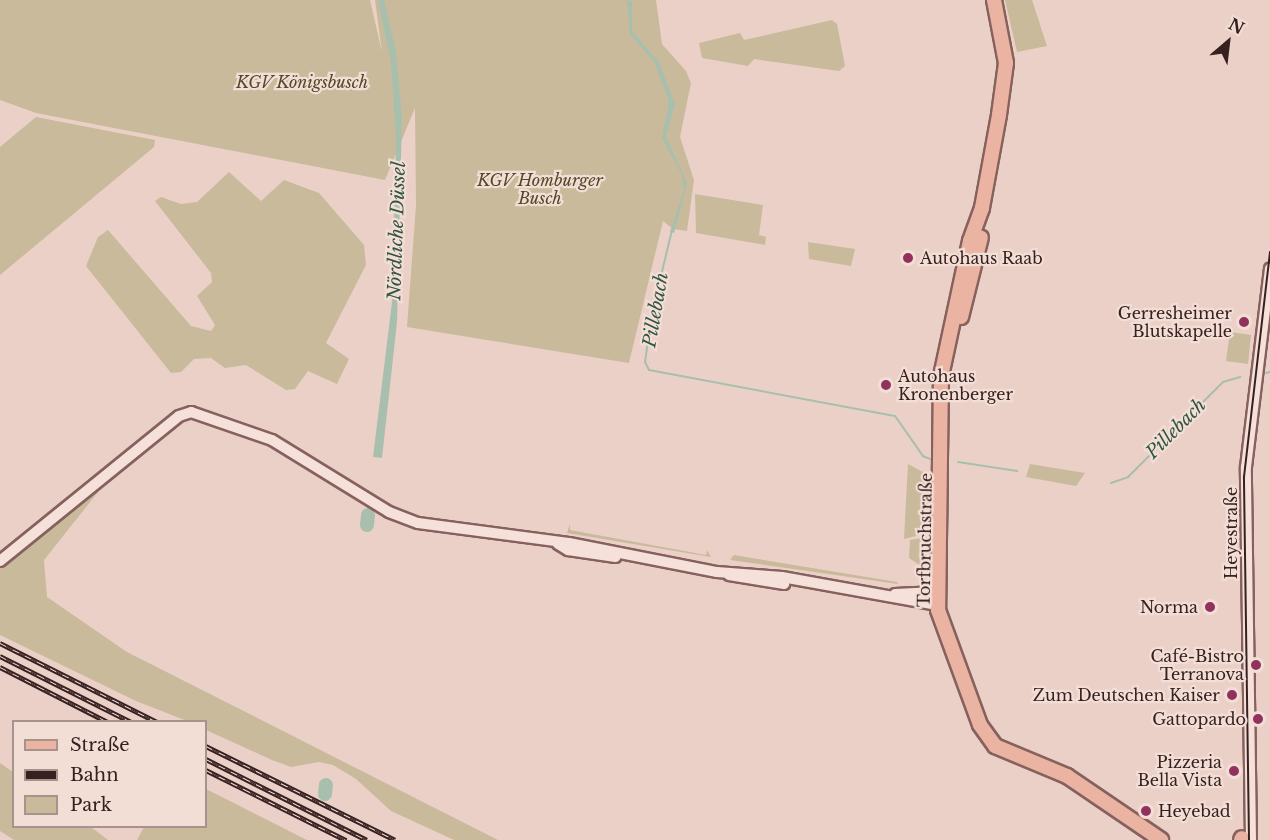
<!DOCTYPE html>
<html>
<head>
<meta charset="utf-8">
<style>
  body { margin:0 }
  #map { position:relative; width:1270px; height:840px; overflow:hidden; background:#ebd0c7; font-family:"Libre Baskerville",serif }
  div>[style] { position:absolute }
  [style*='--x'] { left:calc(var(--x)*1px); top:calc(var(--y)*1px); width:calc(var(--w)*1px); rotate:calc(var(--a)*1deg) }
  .green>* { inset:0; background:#c9ba9b }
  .water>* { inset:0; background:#a8bfae }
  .stream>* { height:2px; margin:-1px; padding:0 1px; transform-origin:1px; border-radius:1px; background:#a8bfae }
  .river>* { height:14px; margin:-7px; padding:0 7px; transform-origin:7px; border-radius:7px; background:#a8bfae }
  .roads { filter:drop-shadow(2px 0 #86615e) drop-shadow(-2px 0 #86615e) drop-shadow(0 2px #86615e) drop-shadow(0 -2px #86615e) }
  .minor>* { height:10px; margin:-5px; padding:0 5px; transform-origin:5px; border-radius:5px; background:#f6e1da }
  .major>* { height:14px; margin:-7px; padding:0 7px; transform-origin:7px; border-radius:7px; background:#ebb3a2 }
  .tram>* { height:1.5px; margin:-0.75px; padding:0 0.75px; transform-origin:0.75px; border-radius:0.75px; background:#372120 }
  .rail>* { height:4.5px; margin-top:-2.25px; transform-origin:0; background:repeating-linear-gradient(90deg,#f3ded6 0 7px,#372120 0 14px); box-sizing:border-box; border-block:2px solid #372120 }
  .dots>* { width:16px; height:16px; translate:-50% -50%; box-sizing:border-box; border:3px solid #f3ded6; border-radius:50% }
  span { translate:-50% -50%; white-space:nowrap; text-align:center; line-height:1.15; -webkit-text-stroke:4.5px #f3ded6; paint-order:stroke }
  .park-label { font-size:16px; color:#524928; font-style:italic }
  .poi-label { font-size:16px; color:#372120 }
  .left { translate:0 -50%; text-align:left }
  .right { translate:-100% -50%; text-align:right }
  .street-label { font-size:16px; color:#372120 }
  .water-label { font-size:18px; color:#315642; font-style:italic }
  .legend { position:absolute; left:12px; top:720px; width:195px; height:108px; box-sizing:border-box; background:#f3ded6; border:2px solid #a8928d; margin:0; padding:8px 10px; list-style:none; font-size:18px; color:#372120 }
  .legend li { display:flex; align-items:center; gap:12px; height:30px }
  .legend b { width:30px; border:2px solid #a8928d }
  .north { position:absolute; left:1198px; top:12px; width:60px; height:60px; -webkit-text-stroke:4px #f3ded6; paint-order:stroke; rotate:28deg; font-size:16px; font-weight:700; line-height:24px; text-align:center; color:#372120 }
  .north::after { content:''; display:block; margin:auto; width:21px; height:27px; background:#372120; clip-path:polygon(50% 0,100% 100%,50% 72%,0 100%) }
</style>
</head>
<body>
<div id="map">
  <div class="green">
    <div style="clip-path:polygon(0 0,370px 0,382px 52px,375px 0,656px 0,662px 44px,686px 71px,691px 83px,680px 137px,694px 180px,687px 231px,673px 229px,663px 221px,629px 363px,407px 327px,416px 205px,415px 108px,385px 180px,36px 113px,0 100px)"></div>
    <div style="clip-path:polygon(1005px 0,1032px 0,1047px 46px,1017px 52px)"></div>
    <div style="clip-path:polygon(832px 20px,837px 24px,845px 66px,839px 71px,754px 59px,748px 66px,702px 58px,699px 43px,740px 33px,744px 40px)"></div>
    <div style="clip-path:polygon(36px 117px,155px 140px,154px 147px,0 275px,0 147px)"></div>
    <div style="clip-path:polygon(229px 172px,261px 201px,284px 180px,319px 193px,364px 245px,366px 265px,326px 343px,349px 359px,337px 384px,308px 371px,295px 389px,286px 390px,246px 365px,225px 368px,211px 358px,194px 359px,181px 372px,171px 373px,86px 266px,98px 237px,108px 230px,191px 326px,211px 331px,215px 325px,197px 296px,212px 282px,211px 273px,155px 201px,161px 197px,181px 204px,197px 202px)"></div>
    <div style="clip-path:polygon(695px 194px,763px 205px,759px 235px,766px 237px,765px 245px,696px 233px)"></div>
    <div style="clip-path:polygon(808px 242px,855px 249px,851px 266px,809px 259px)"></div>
    <div style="clip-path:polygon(1230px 332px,1251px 335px,1248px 364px,1226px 361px)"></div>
    <div style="clip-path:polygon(908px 464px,930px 476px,928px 525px,920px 535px,904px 539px)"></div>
    <div style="clip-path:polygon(1030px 464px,1085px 473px,1076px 486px,1026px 477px)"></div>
    <div style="clip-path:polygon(110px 477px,44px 560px,47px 597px,127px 652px,498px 840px,454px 840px,391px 811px,356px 779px,333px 765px,319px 762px,291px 767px,272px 760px,206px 730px,206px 722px,187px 721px,136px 701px,0 635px,0 565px)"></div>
    <div style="clip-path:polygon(570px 524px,570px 530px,706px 555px,707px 550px,711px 557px,567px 533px)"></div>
    <div style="clip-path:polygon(927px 537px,926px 555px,924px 568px,909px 558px,910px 540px)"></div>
    <div style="clip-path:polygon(734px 555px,897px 582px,898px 584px,730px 560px)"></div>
    <div style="clip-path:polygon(0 763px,13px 772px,14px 826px,91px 827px,108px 840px,14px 840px,0 831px)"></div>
    <div style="clip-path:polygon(206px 789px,307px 840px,137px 840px,144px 827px,206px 826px)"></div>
  </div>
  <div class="water">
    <div style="clip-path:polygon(378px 0,384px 0,396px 52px,402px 118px,397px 322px,382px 458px,373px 457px,392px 302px,396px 140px,391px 63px)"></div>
    <div style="clip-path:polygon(627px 0,632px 2px,632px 31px,659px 62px,675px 104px,666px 137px,687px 183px,674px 233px,670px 232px,684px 190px,682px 175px,662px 138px,669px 101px,654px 62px,630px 34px)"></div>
  </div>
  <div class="stream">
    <div style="--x:672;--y:230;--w:85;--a:103.5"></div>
    <div style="--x:652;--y:313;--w:49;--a:98.1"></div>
    <div style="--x:645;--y:362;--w:9;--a:63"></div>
    <div style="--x:649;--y:370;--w:250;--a:10.6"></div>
    <div style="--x:895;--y:416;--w:49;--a:55"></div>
    <div style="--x:923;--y:456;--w:8;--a:23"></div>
    <div style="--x:1266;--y:373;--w:4;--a:-14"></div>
    <div style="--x:958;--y:462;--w:60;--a:8.7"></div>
    <div style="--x:1111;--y:483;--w:18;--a:-19"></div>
    <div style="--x:1128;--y:477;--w:134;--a:-45"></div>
    <div style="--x:1223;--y:382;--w:18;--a:-16"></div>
  </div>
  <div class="river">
    <div style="--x:367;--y:525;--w:10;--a:-84"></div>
    <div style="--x:325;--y:794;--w:9;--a:-84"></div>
  </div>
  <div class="roads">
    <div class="minor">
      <div style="--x:558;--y:544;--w:12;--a:31"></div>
      <div style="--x:568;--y:550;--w:48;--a:8.5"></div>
      <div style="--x:0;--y:561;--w:230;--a:-39"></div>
      <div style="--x:179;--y:416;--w:13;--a:-18"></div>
      <div style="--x:191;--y:412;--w:86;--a:19.1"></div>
      <div style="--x:272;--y:440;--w:137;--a:31.6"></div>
      <div style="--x:389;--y:512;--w:31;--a:21"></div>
      <div style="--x:418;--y:523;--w:152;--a:7.5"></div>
      <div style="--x:569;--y:543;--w:151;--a:11.1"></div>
      <div style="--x:717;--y:572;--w:65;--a:4.4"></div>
      <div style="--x:782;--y:577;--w:158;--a:10.2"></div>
      <div style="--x:729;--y:575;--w:56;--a:9.3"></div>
      <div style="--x:895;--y:594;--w:42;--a:-2.7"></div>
      <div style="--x:1251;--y:840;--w:373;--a:-90.8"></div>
      <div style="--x:1246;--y:467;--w:200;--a:-83.1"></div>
    </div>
    <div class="major">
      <div style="--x:994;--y:0;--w:64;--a:79.2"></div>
      <div style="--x:1006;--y:63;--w:52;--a:97.7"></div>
      <div style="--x:999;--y:115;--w:95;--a:100.4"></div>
      <div style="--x:982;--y:208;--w:35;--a:110"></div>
      <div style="--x:970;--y:241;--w:138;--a:102.1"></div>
      <div style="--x:941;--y:376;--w:234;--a:90.7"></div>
      <div style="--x:938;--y:610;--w:122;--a:69.9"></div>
      <div style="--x:980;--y:725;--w:26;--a:54"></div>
      <div style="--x:995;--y:746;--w:78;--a:22.6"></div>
      <div style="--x:1067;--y:776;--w:114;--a:34.2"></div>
      <div style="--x:961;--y:317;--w:82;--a:-76"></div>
      <div style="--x:1241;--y:840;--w:2;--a:-63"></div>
    </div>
  </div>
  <div class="tram">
    <div style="--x:1249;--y:840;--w:363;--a:-90.8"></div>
    <div style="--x:1244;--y:477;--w:226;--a:-83.4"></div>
  </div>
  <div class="rail">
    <div style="--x:0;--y:643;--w:176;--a:26.7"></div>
    <div style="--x:0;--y:656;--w:147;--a:26.7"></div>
    <div style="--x:0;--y:667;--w:121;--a:27"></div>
    <div style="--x:206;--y:746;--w:211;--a:26.4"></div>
    <div style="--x:206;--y:759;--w:180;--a:26.7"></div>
    <div style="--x:206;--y:770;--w:157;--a:26.6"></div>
  </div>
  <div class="dots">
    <div style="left:908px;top:258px;background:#90325d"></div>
    <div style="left:1244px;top:322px;background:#90325d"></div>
    <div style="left:886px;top:385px;background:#90325d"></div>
    <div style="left:1210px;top:607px;background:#90325d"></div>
    <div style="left:1256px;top:665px;background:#90325d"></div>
    <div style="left:1232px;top:695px;background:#90325d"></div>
    <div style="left:1258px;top:719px;background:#90325d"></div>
    <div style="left:1234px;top:771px;background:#90325d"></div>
    <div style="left:1146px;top:811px;background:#90325d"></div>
  </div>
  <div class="park-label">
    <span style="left:302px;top:82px">KGV Königsbusch</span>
    <span style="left:540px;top:189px">KGV Homburger<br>Busch</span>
  </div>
  <div class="poi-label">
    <span class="left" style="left:920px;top:258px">Autohaus Raab</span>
    <span class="right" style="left:1232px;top:322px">Gerresheimer<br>Blutskapelle</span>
    <span class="left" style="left:898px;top:385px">Autohaus<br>Kronenberger</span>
    <span class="right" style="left:1198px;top:607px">Norma</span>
    <span class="right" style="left:1244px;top:665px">Café-Bistro<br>Terranova</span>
    <span class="right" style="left:1220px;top:695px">Zum Deutschen Kaiser</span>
    <span class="right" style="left:1246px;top:719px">Gattopardo</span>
    <span class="right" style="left:1222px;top:771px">Pizzeria<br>Bella Vista</span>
    <span class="left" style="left:1158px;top:811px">Heyebad</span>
  </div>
  <div class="street-label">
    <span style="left:1231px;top:533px;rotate:-90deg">Heyestraße</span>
    <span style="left:925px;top:540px;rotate:-89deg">Torfbruchstraße</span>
  </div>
  <div class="water-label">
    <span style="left:397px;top:231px;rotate:-88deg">Nördliche Düssel</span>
    <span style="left:656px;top:310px;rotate:-80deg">Pillebach</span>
    <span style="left:1176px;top:429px;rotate:-45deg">Pillebach</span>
  </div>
  <ul class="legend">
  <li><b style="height:8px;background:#ebb3a2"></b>Straße</li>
  <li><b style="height:8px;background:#372120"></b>Bahn</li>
  <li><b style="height:16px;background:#c9ba9b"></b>Park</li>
  </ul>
  <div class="north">N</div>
</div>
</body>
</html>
